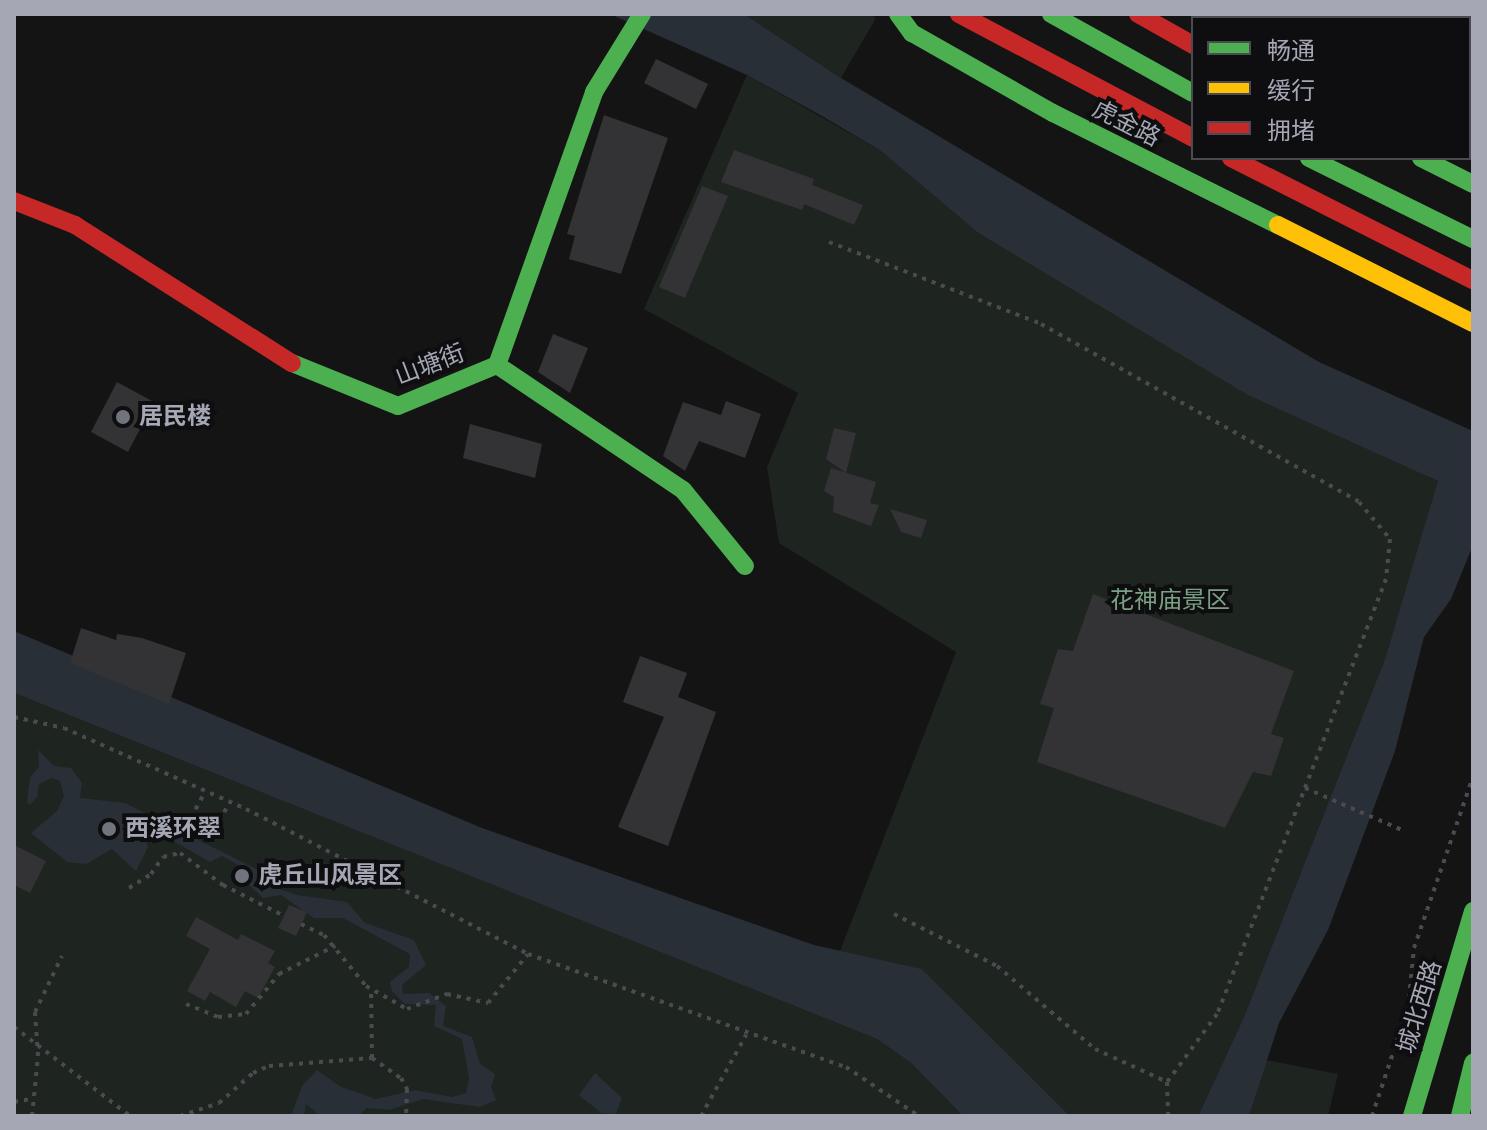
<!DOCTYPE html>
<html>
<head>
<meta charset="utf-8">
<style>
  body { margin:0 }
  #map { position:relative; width:1487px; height:1130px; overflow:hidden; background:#141414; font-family:"Fira Sans Condensed","Noto Sans SC",sans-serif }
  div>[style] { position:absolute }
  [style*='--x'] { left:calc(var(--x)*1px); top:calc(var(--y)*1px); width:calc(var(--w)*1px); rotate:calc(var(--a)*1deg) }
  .green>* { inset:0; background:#1e241f }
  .water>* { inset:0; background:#292f37 }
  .building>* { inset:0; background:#333335 }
  .path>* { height:4px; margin-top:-2px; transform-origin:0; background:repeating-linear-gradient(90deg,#4a4a4f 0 4px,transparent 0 10px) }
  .fast>* { height:18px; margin:-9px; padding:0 9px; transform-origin:9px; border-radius:9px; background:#4caf50 }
  .slow>* { height:18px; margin:-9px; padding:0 9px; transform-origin:9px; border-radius:9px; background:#ffc107 }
  .jam>* { height:18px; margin:-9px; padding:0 9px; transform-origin:9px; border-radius:9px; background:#c62828 }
  .dots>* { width:22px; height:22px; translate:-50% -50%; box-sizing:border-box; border:4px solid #0e0e10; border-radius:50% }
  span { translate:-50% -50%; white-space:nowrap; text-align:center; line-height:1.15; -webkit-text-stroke:8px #0e0e10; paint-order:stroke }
  .street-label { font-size:24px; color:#a5a7b5 }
  .poi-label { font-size:24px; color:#a5a7b5; font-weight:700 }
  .left { translate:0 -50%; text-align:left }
  .park-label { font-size:24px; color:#7ca083 }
  .frame { position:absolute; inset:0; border:16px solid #a5a7b5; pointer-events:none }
  .legend { position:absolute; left:1191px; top:16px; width:280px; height:144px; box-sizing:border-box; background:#0e0e10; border:2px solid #4a4b52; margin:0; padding:10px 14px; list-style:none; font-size:24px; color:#a5a7b5 }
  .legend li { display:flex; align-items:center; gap:16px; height:40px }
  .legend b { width:40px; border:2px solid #4a4b52 }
</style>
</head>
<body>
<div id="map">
  <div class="green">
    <div style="clip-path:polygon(744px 14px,869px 14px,876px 18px,841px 78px)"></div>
    <div style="clip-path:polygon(747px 75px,881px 151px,977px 232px,1439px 482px,1385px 659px,1244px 1017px,1198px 1116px,1070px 1116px,922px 969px,840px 951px,956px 652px,779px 543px,767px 467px,798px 393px,644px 309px)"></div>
    <div style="clip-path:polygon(14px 693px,877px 1039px,911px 1063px,963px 1116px,14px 1116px)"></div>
    <div style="clip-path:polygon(1266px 1060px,1338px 1074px,1328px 1116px,1249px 1116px)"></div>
  </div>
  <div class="water">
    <div style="clip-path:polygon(610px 14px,744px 14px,841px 78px,1319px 362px,1473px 431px,1473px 545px,1451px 599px,1424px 637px,1395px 751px,1328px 930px,1279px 1023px,1249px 1116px,1198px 1116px,1244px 1017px,1385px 659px,1438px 481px,1248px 395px,977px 232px,881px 151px,822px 116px,747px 75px)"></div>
    <div style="clip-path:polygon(14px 631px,482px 828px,814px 945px,922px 969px,1070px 1116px,963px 1116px,911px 1063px,877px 1039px,14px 693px)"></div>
    <div style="clip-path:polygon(38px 750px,54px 766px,71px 768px,82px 783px,80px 798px,125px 803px,262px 872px,259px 882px,297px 895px,347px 902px,365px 923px,414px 940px,426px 965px,402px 985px,403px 994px,429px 993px,446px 1006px,443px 1026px,472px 1037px,480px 1064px,495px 1074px,491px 1087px,496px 1100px,480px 1107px,423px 1099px,389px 1110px,367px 1108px,358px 1116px,320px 1116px,306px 1104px,304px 1116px,291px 1116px,302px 1086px,317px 1070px,341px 1087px,376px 1099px,415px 1090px,452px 1097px,466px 1093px,469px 1078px,462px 1039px,434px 1026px,436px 1005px,405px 1004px,392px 991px,390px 982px,409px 967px,410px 954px,343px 918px,314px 918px,281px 895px,263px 898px,246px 882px,251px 872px,222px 856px,210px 862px,152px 829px,144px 835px,148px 847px,136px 871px,112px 849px,86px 864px,67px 862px,31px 833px,57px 811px,64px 796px,60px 781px,52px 778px,39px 784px,37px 797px,30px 805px,27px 802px,30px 777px,39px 767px)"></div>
    <div style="clip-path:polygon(595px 1073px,622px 1098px,616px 1114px,601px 1113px,579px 1095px)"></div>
  </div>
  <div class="building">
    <div style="clip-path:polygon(656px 59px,708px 84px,696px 109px,644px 83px)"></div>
    <div style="clip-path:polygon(604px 115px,668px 138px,621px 274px,569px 259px,575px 236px,567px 234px)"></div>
    <div style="clip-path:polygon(734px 150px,814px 179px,812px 185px,863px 205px,854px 225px,804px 204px,802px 210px,721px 182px)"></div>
    <div style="clip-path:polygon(702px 186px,728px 196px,685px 298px,659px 287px)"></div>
    <div style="clip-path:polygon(553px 334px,588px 348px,570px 393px,538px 372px)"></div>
    <div style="clip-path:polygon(117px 382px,154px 402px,128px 452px,91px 432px)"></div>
    <div style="clip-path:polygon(726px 401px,761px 414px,745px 458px,699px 441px,685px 471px,663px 456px,683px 402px,721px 415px)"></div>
    <div style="clip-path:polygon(470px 424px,542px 444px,535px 478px,463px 458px)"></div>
    <div style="clip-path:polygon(834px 428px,856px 433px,846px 473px,826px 459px)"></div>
    <div style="clip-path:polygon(831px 468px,876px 482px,870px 503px,879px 505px,871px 526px,833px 512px,834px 497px,824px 491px)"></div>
    <div style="clip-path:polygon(890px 509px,927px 520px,921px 538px,901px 532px)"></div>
    <div style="clip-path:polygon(1093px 594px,1294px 671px,1271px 734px,1284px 738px,1271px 776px,1253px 772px,1225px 828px,1037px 762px,1054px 708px,1040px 704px,1058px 649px,1073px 651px)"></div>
    <div style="clip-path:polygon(81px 628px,116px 640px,117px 634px,142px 638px,186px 653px,169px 704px,70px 663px)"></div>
    <div style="clip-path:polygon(640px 656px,687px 673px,678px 697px,716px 712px,668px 846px,618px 827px,664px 717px,623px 702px)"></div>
    <div style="clip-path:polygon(14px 845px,46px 861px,30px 893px,14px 885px)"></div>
    <div style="clip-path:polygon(289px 905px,307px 912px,296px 936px,278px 928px)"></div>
    <div style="clip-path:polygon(196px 917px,238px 940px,241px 934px,275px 951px,268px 963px,275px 967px,258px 998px,245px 991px,236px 1007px,210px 992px,205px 1001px,187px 991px,210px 949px,186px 936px)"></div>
  </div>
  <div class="path">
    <div style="--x:829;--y:242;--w:227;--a:21.1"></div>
    <div style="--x:1041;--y:324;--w:364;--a:29.2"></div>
    <div style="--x:1359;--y:502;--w:48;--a:50"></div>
    <div style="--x:1390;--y:539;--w:40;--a:95.7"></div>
    <div style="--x:1386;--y:579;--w:467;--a:111.2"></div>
    <div style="--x:1217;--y:1014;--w:84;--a:126.3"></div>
    <div style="--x:1167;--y:1082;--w:34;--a:88"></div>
    <div style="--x:14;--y:717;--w:51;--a:12.4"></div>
    <div style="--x:64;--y:728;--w:199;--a:24"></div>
    <div style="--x:246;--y:809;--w:317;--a:27.2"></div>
    <div style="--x:528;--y:954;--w:337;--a:19.6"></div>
    <div style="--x:846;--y:1067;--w:88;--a:33.9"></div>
    <div style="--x:1305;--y:788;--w:106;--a:23.4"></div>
    <div style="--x:191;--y:818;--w:30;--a:-62"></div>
    <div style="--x:196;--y:830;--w:15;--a:32"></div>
    <div style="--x:209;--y:838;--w:42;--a:-59.7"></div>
    <div style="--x:129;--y:888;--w:26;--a:-32"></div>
    <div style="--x:151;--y:874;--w:21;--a:-55"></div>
    <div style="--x:163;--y:857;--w:17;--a:-13"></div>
    <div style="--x:180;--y:853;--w:54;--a:36.7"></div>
    <div style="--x:223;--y:885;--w:68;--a:26.9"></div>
    <div style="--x:894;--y:914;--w:115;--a:26.8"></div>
    <div style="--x:997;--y:966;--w:128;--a:40.3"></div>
    <div style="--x:1095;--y:1049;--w:79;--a:24.6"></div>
    <div style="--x:301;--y:924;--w:25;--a:26"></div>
    <div style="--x:324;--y:935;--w:66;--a:50.5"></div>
    <div style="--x:366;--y:986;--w:47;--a:29.3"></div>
    <div style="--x:407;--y:1009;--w:43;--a:-20.6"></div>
    <div style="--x:447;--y:994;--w:42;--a:12.4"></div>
    <div style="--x:488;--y:1003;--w:63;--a:-50.8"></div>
    <div style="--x:186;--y:1004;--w:35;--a:22"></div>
    <div style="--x:218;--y:1017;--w:28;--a:-6"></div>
    <div style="--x:246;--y:1014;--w:52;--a:-50.5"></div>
    <div style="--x:279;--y:974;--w:63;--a:-26.6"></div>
    <div style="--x:14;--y:1027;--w:146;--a:37.5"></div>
    <div style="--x:372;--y:1058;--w:35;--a:35"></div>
    <div style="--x:401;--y:1078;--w:13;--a:61"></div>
    <div style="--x:407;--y:1089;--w:27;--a:92"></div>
    <div style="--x:14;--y:1102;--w:17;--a:-10"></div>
    <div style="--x:32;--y:1116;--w:60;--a:-84.3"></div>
    <div style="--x:38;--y:1056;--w:44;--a:-93.9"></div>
    <div style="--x:35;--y:1012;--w:62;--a:-64.3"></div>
    <div style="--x:180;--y:1116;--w:41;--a:-18.4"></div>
    <div style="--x:219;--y:1103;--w:45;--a:-41.4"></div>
    <div style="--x:253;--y:1073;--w:17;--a:-24"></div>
    <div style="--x:269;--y:1066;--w:103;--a:-4.4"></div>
    <div style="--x:372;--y:1058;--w:69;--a:-90.8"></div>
    <div style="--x:701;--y:1116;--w:93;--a:-60.9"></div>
    <div style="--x:1372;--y:1116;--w:114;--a:-71.6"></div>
    <div style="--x:1408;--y:1008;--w:60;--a:-84.3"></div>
    <div style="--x:1414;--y:948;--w:181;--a:-71"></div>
  </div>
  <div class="fast">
    <div style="--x:898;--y:14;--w:24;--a:54"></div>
    <div style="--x:912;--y:33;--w:162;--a:29.6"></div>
    <div style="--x:1053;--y:113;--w:251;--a:26.5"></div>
    <div style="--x:1051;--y:14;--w:162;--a:29.1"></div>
    <div style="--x:1309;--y:158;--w:183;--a:26.3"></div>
    <div style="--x:1421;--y:158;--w:58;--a:26.6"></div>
    <div style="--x:292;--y:363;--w:114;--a:22.1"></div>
    <div style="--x:398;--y:406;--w:107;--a:-22.5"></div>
    <div style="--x:497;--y:365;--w:224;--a:33.9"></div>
    <div style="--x:683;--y:490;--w:98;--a:50.8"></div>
    <div style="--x:497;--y:365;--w:290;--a:-70.4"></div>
    <div style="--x:594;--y:92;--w:92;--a:-58.4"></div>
    <div style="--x:1412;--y:1116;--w:214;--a:-73.4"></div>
    <div style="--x:1460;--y:1116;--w:55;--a:-76.2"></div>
  </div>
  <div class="slow">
    <div style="--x:1278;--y:225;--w:218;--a:26.7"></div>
  </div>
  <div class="jam">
    <div style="--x:959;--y:14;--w:265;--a:27.9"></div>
    <div style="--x:1138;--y:14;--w:63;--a:29.4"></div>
    <div style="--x:1231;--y:158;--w:271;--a:26.8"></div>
    <div style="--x:14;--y:201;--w:66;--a:21.5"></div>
    <div style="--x:75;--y:225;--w:257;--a:32.5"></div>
  </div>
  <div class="dots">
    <div style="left:123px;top:417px;background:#72747d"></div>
    <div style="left:109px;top:829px;background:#72747d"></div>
    <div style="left:242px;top:876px;background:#72747d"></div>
  </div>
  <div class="street-label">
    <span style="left:1126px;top:124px;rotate:27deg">虎金路</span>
    <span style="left:430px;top:365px;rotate:-21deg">山塘街</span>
    <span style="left:1420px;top:1007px;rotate:-73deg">城北西路</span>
  </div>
  <div class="poi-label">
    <span class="left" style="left:139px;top:417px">居民楼</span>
    <span class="left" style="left:125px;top:829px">西溪环翠</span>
    <span class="left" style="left:258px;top:876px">虎丘山风景区</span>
  </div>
  <div class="park-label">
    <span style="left:1170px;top:601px">花神庙景区</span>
  </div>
  <div class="frame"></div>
  <ul class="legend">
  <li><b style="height:10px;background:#4caf50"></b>畅通</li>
  <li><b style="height:10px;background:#ffc107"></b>缓行</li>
  <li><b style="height:10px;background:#c62828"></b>拥堵</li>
  </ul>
</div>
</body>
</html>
